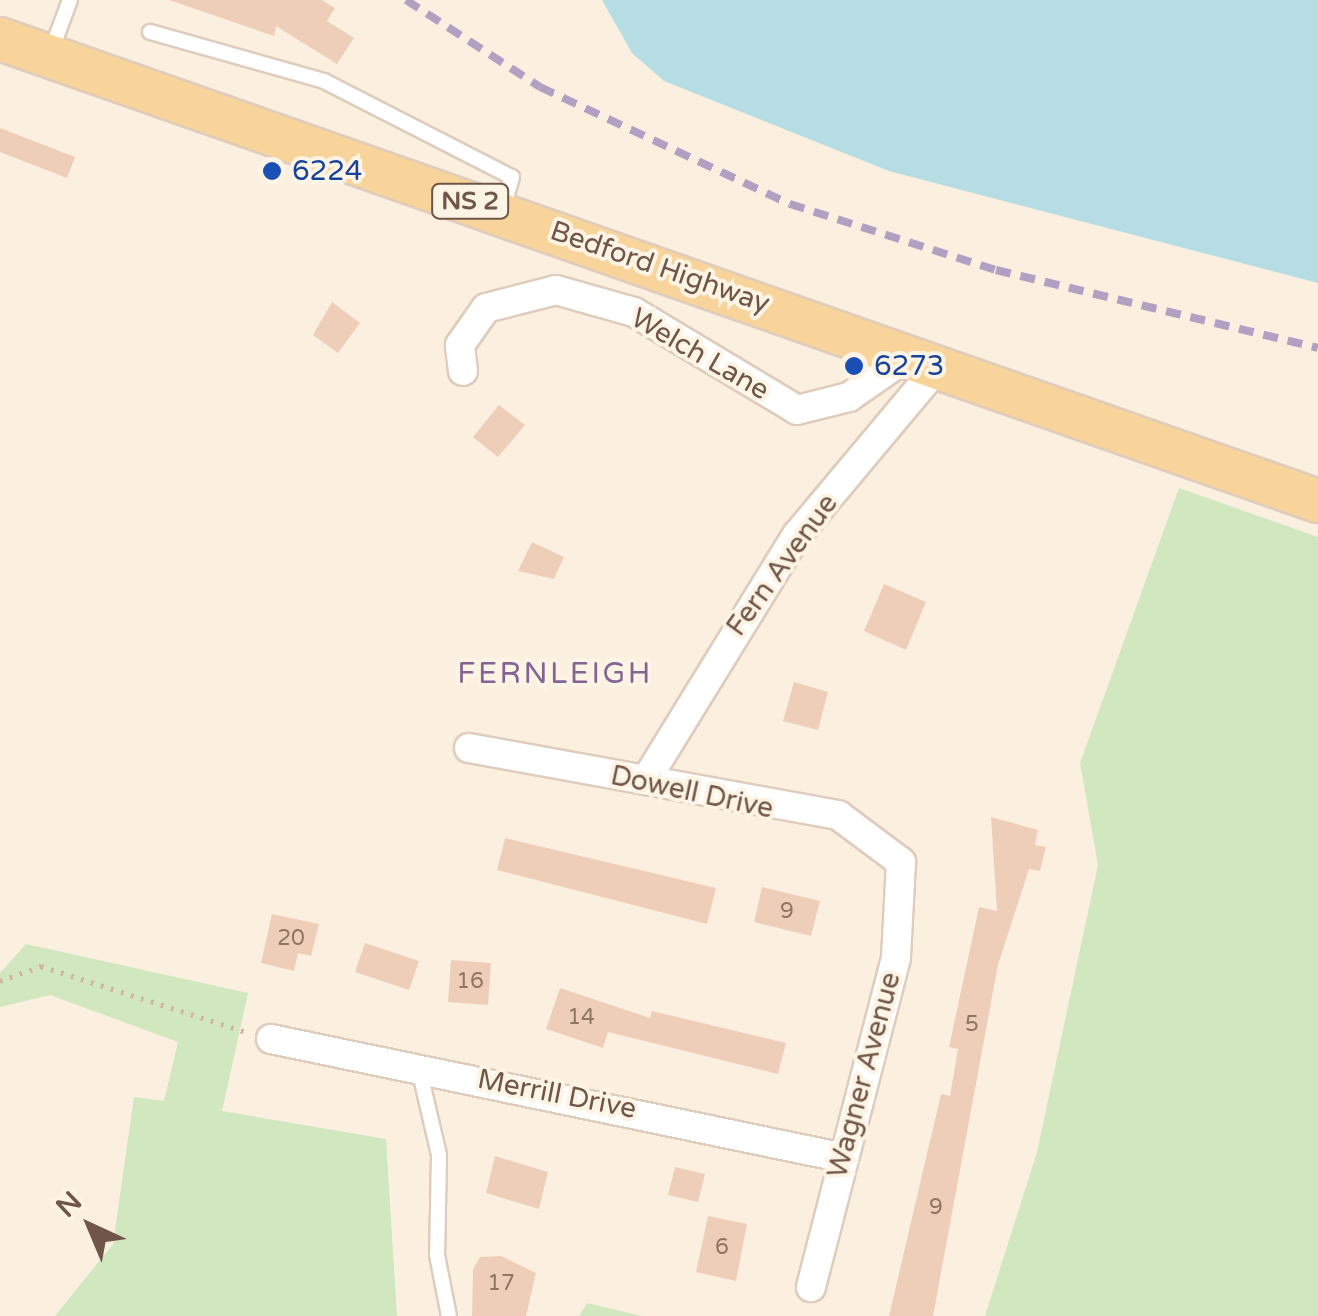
<!DOCTYPE html>
<html>
<head>
<meta charset="utf-8">
<style>
  body { margin:0 }
  #map { position:relative; width:1318px; height:1316px; overflow:hidden; background:#fbf0e0; font-family:"Varela Round",sans-serif }
  div>[style] { position:absolute }
  [style*='--x'] { left:calc(var(--x)*1px); top:calc(var(--y)*1px); width:calc(var(--w)*1px); rotate:calc(var(--a)*1deg) }
  .green>* { inset:0; background:#d0e7c0 }
  .water>* { inset:0; background:#b6dde3 }
  .building>* { inset:0; background:#efceb9 }
  .path>* { height:5px; margin-top:-2.5px; transform-origin:0; background:repeating-linear-gradient(90deg,#d3b19c 0 2.5px,transparent 0 10.5px) }
  .roads { filter:drop-shadow(2px 0 #deccbc) drop-shadow(-2px 0 #deccbc) drop-shadow(0 2px #deccbc) drop-shadow(0 -2px #deccbc) }
  .service>* { height:14px; margin:-7px; padding:0 7px; transform-origin:7px; border-radius:7px; background:#fff }
  .minor>* { height:28px; margin:-14px; padding:0 14px; transform-origin:14px; border-radius:14px; background:#fff }
  .primary>* { height:42px; margin:-21px; padding:0 21px; transform-origin:21px; border-radius:21px; background:#f8d49a }
  .rail>* { height:8px; margin-top:-4px; transform-origin:0; background:repeating-linear-gradient(90deg,#b2a0c3 0 15px,transparent 0 25px) }
  .dots>* { width:28px; height:28px; translate:-50% -50%; box-sizing:border-box; border:5px solid #fef4e5; border-radius:50% }
  span { translate:-50% -50%; white-space:nowrap; text-align:center; line-height:1.15; -webkit-text-stroke:8px #fef4e5; paint-order:stroke }
  .number-label { font-size:22px; color:#907465 }
  .number-label span { -webkit-text-stroke-width:0 }
  .shield-label span { padding:2px 8px; background:#fef4e5; border:2px solid; border-radius:8px; -webkit-text-stroke-width:0 }
  .shield-label { font-size:25px; color:#705649; font-weight:700 }
  .transit-label { font-size:28px; color:#164399 }
  .left { translate:0 -50%; text-align:left }
  .street-label { font-size:28px; color:#705649 }
  .neighbourhood-label { font-size:30px; color:#836494; letter-spacing:2.5px }
  .north { position:absolute; left:40px; top:1176px; width:100px; height:100px; -webkit-text-stroke:8px #fef4e5; paint-order:stroke; rotate:316deg; font-size:28px; font-weight:700; line-height:40px; text-align:center; color:#705649 }
  .north::after { content:''; display:block; margin:auto; width:35px; height:45px; background:#705649; clip-path:polygon(50% 0,100% 100%,50% 72%,0 100%) }
</style>
</head>
<body>
<div id="map">
  <div class="green">
    <div style="clip-path:polygon(1179px 488px,1318px 537px,1318px 1316px,985px 1316px,1037px 1152px,1098px 865px,1080px 763px)"></div>
    <div style="clip-path:polygon(26px 944px,248px 993px,222px 1111px,386px 1139px,397px 1316px,55px 1316px,113px 1244px,134px 1097px,164px 1101px,178px 1042px,50px 995px,0 1007px,0 973px)"></div>
    <div style="clip-path:polygon(587px 1303px,642px 1316px,579px 1316px)"></div>
  </div>
  <div class="water">
    <div style="clip-path:polygon(602px 0,1318px 0,1318px 283px,889px 171px,664px 81px,632px 53px)"></div>
  </div>
  <div class="building">
    <div style="clip-path:polygon(169px 0,322px 0,335px 8px,327px 21px,354px 38px,337px 64px,276px 26px,274px 36px)"></div>
    <div style="clip-path:polygon(0 128px,75px 157px,67px 178px,0 152px)"></div>
    <div style="clip-path:polygon(332px 302px,360px 323px,338px 353px,313px 335px)"></div>
    <div style="clip-path:polygon(499px 405px,525px 425px,498px 457px,473px 437px)"></div>
    <div style="clip-path:polygon(532px 542px,564px 557px,554px 579px,518px 571px)"></div>
    <div style="clip-path:polygon(884px 584px,926px 602px,906px 650px,864px 631px)"></div>
    <div style="clip-path:polygon(794px 682px,828px 692px,818px 730px,783px 721px)"></div>
    <div style="clip-path:polygon(991px 817px,1038px 830px,1035px 845px,1046px 847px,1040px 871px,1029px 869px,998px 965px,933px 1316px,889px 1316px,941px 1094px,950px 1096px,958px 1049px,949px 1047px,979px 907px,997px 911px)"></div>
    <div style="clip-path:polygon(505px 838px,716px 888px,707px 924px,497px 870px)"></div>
    <div style="clip-path:polygon(762px 887px,820px 901px,811px 936px,754px 922px)"></div>
    <div style="clip-path:polygon(272px 914px,319px 924px,311px 956px,298px 953px,294px 971px,261px 963px)"></div>
    <div style="clip-path:polygon(365px 943px,419px 961px,409px 990px,355px 972px)"></div>
    <div style="clip-path:polygon(451px 960px,491px 963px,488px 1005px,448px 1002px)"></div>
    <div style="clip-path:polygon(560px 988px,650px 1018px,652px 1011px,786px 1043px,778px 1074px,608px 1032px,603px 1048px,546px 1029px)"></div>
    <div style="clip-path:polygon(495px 1156px,548px 1172px,539px 1209px,486px 1193px)"></div>
    <div style="clip-path:polygon(675px 1167px,705px 1174px,698px 1202px,668px 1195px)"></div>
    <div style="clip-path:polygon(708px 1216px,747px 1224px,736px 1281px,696px 1272px)"></div>
    <div style="clip-path:polygon(501px 1256px,536px 1273px,526px 1316px,472px 1316px,473px 1269px,480px 1257px)"></div>
  </div>
  <div class="path">
    <div style="--x:0;--y:981;--w:44;--a:-20.1"></div>
    <div style="--x:41;--y:966;--w:216;--a:17.8"></div>
  </div>
  <div class="roads">
    <div class="service">
      <div style="--x:150;--y:32;--w:181;--a:15.7"></div>
      <div style="--x:324;--y:81;--w:211;--a:27.1"></div>
      <div style="--x:512;--y:177;--w:35;--a:106"></div>
      <div style="--x:51;--y:51;--w:54;--a:-69.6"></div>
      <div style="--x:419;--y:1069;--w:88;--a:76.9"></div>
      <div style="--x:439;--y:1155;--w:100;--a:91.1"></div>
      <div style="--x:437;--y:1255;--w:62;--a:78.9"></div>
    </div>
    <div class="minor">
      <div style="--x:463;--y:371;--w:26;--a:-97"></div>
      <div style="--x:460;--y:345;--w:45;--a:-54.9"></div>
      <div style="--x:486;--y:308;--w:72;--a:-14.4"></div>
      <div style="--x:556;--y:290;--w:81;--a:15.8"></div>
      <div style="--x:634;--y:312;--w:190;--a:31"></div>
      <div style="--x:797;--y:410;--w:54;--a:-14"></div>
      <div style="--x:849;--y:397;--w:77;--a:-34.9"></div>
      <div style="--x:469;--y:748;--w:375;--a:10.3"></div>
      <div style="--x:838;--y:815;--w:79;--a:36.7"></div>
      <div style="--x:901;--y:862;--w:96;--a:93"></div>
      <div style="--x:896;--y:958;--w:340;--a:104.5"></div>
      <div style="--x:646;--y:780;--w:288;--a:-58.4"></div>
      <div style="--x:797;--y:535;--w:223;--a:-50.1"></div>
      <div style="--x:271;--y:1039;--w:581;--a:11.72"></div>
    </div>
    <div class="primary">
      <div style="--x:0;--y:39;--w:1397;--a:19.32"></div>
    </div>
  </div>
  <div class="rail">
    <div style="--x:406;--y:0;--w:160;--a:33"></div>
    <div style="--x:540;--y:87;--w:276;--a:25.1"></div>
    <div style="--x:790;--y:204;--w:216;--a:17.8"></div>
    <div style="--x:996;--y:270;--w:331;--a:13.6"></div>
  </div>
  <div class="dots">
    <div style="left:272px;top:171px;background:#1a4fb4"></div>
    <div style="left:854px;top:366px;background:#1a4fb4"></div>
  </div>
  <div class="number-label">
    <span style="left:787px;top:912px">9</span>
    <span style="left:291px;top:939px">20</span>
    <span style="left:470px;top:982px">16</span>
    <span style="left:581px;top:1018px">14</span>
    <span style="left:972px;top:1025px">5</span>
    <span style="left:936px;top:1208px">9</span>
    <span style="left:722px;top:1248px">6</span>
    <span style="left:501px;top:1284px">17</span>
  </div>
  <div class="shield-label">
    <span style="left:470px;top:201px">NS 2</span>
  </div>
  <div class="transit-label">
    <span class="left" style="left:292px;top:171px">6224</span>
    <span class="left" style="left:874px;top:366px">6273</span>
  </div>
  <div class="street-label">
    <span style="left:660px;top:267px;rotate:19deg">Bedford Highway</span>
    <span style="left:700px;top:354px;rotate:30deg">Welch Lane</span>
    <span style="left:782px;top:565px;rotate:-54deg">Fern Avenue</span>
    <span style="left:692px;top:792px;rotate:12deg">Dowell Drive</span>
    <span style="left:864px;top:1075px;rotate:-75deg">Wagner Avenue</span>
    <span style="left:557px;top:1094px;rotate:11deg">Merrill Drive</span>
  </div>
  <div class="neighbourhood-label">
    <span style="left:555px;top:674px">FERNLEIGH</span>
  </div>
  <div class="north">N</div>
</div>
</body>
</html>
